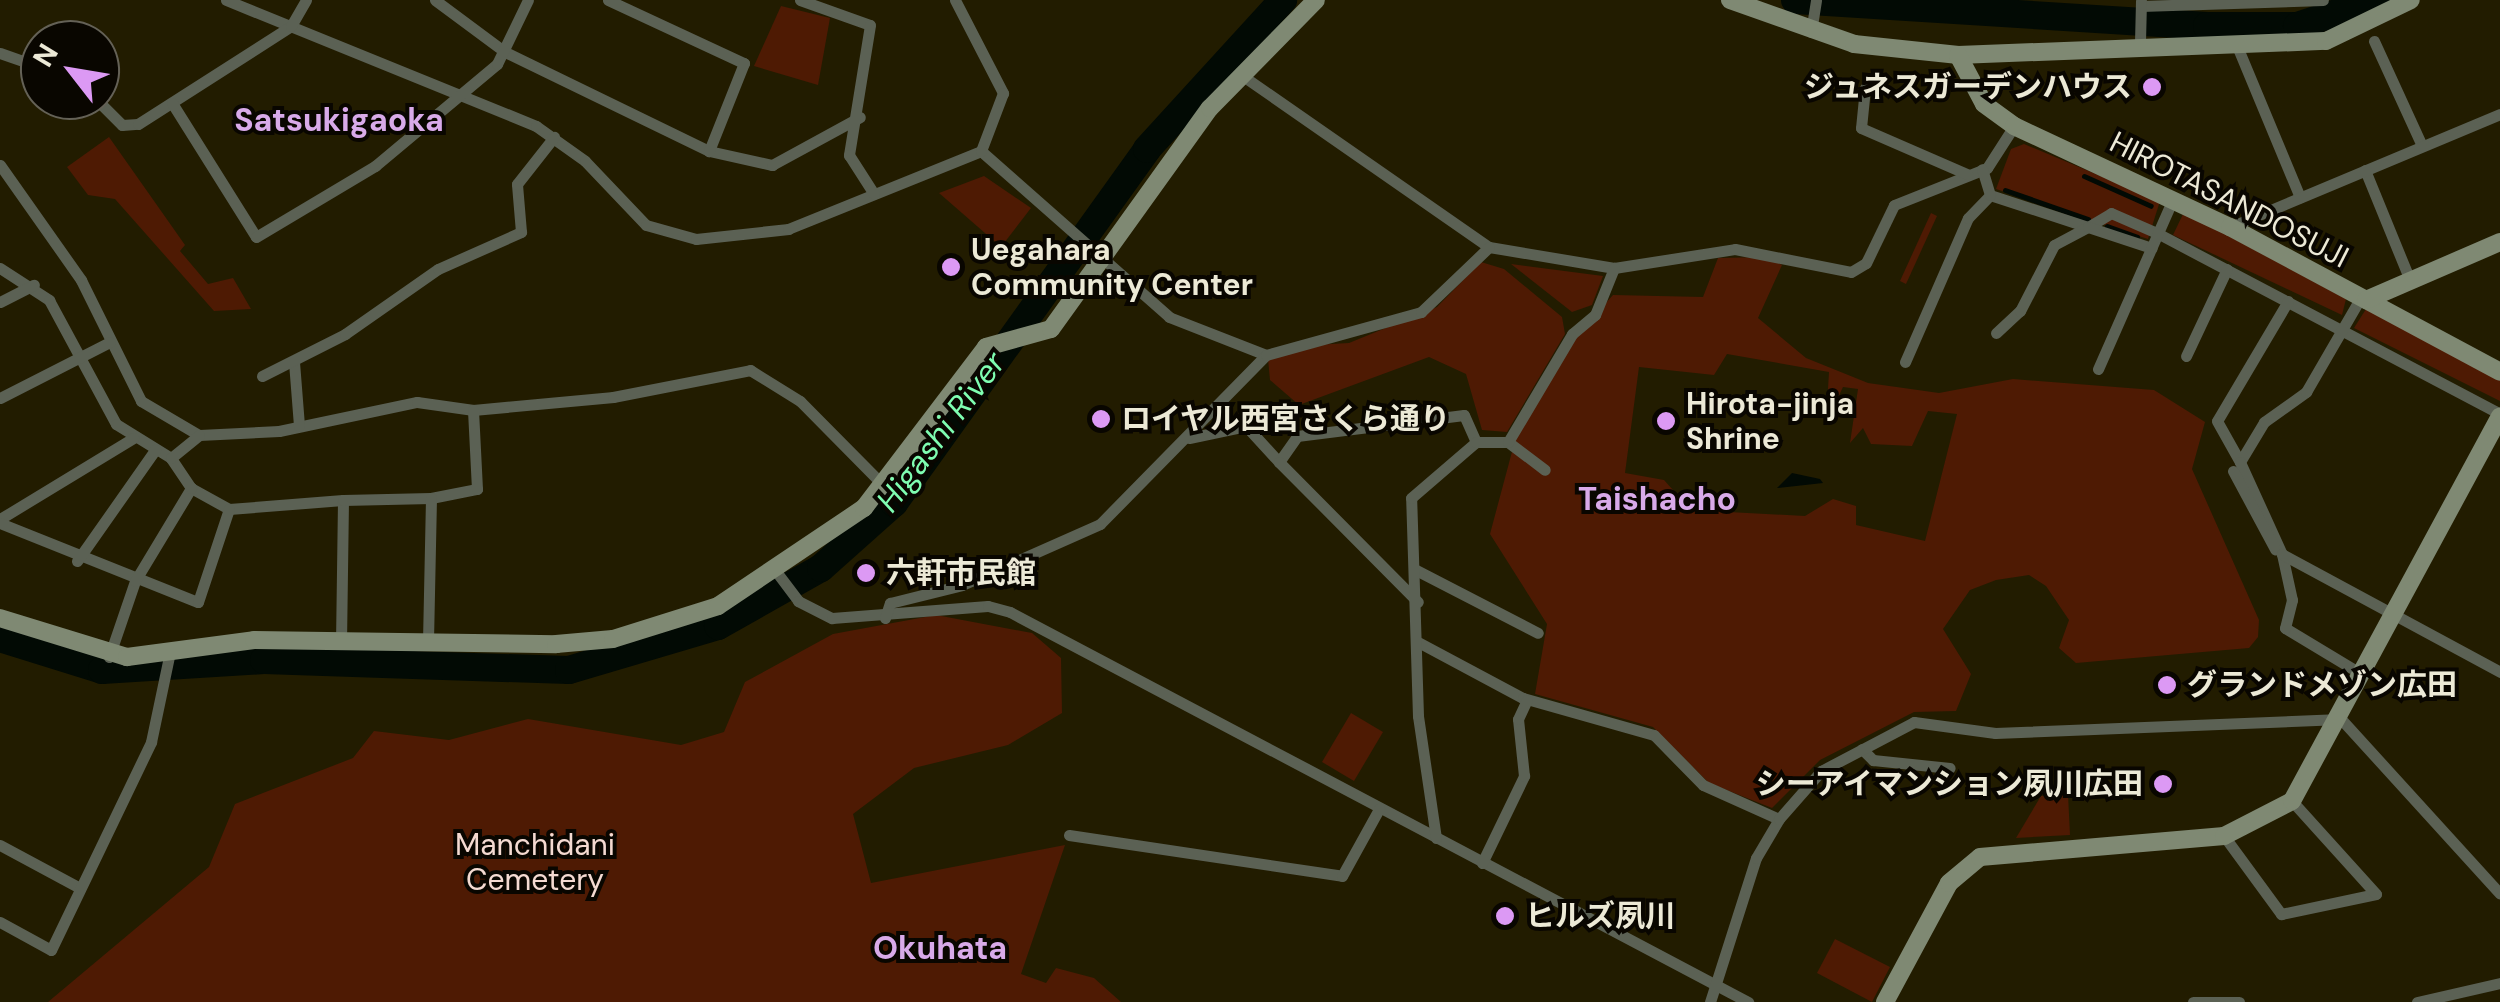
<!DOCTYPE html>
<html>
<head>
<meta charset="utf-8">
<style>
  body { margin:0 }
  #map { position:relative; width:2500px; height:1002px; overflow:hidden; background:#221c00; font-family:"DM Sans","Noto Sans JP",sans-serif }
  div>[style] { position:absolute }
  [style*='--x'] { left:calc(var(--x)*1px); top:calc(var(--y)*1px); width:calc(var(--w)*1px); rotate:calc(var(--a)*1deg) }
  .green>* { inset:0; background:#4e1a03 }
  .water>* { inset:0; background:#020a04 }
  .stream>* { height:5px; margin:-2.5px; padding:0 2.5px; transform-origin:2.5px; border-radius:2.5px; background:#020a04 }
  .river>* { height:28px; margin:-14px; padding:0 14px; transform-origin:14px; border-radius:14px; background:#020a04 }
  .street>* { height:11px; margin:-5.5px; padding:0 5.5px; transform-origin:5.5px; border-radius:5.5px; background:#5b6154 }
  .secondary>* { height:18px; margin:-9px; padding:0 9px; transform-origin:9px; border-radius:9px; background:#7f8973 }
  .dots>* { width:28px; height:28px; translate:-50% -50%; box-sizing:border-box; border:5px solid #090600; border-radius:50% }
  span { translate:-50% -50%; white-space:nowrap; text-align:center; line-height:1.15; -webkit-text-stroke:8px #090600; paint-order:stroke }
  .poi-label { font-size:30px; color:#ece9d6; font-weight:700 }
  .right { translate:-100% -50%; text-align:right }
  .left { translate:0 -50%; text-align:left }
  .street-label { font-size:30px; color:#ece9d6 }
  .park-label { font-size:30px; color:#f4dad1 }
  .neighbourhood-label { font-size:32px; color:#d8aae9; font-weight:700 }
  .water-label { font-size:32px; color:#7ffdb1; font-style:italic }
  .north { position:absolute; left:20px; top:20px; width:100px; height:100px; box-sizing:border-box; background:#090600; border:2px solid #646156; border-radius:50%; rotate:301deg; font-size:28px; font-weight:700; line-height:40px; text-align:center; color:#ece9d6 }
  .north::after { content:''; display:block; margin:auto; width:35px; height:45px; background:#dc99f4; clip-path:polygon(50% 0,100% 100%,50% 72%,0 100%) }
</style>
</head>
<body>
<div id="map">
  <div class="green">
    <div style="clip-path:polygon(781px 6px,830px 18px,818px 85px,754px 66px)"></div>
    <div style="clip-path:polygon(109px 137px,185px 245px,180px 251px,208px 284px,233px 278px,251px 309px,214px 311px,115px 199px,88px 195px,67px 167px)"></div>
    <div style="clip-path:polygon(2024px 144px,2160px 201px,2148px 239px,1996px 189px,2011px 149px)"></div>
    <div style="clip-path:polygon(984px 176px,1031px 208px,1001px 247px,939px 193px)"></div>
    <div style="clip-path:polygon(2184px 212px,2346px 299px,2342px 315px,2173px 235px)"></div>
    <div style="clip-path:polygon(1931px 213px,1937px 216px,1906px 284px,1900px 281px)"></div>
    <div style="clip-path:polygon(evenodd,1768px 257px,1782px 265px,1758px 318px,1806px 358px,1868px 383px,1939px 393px,2013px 379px,2154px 390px,2205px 422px,2192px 469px,2259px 620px,2258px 637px,2249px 648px,2076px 663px,2059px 648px,2069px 620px,2046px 586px,2029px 575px,1996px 580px,1970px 590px,1943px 629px,1971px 674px,1956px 711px,1914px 712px,1820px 760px,1772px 808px,1709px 783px,1653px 727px,1535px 694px,1547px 624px,1490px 534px,1517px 433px,1575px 337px,1613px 295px,1703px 297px,1718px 258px,1768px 257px,1727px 354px,1829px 372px,1826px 423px,1843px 387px,1858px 389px,1850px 443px,1863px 428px,1871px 444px,1912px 446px,1928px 411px,1957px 414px,1925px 541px,1856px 525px,1856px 506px,1833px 499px,1805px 516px,1691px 510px,1664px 480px,1625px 473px,1639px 367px,1714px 375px,1727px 354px)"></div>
    <div style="clip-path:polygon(1481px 262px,1504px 269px,1562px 317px,1565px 334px,1507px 432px,1482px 430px,1466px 374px,1429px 357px,1299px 405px,1270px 380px,1268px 359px,1296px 346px,1349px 343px,1437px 307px)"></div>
    <div style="clip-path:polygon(1511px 264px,1603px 276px,1592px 305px,1572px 312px)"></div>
    <div style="clip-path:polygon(2366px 309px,2500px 380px,2500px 401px,2354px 328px)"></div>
    <div style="clip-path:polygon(936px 615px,1032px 633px,1061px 658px,1062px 713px,1008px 745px,914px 768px,853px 814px,871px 883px,1065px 845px,1021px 974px,1046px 983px,1056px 968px,1094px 978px,1121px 1002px,48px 1002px,209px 867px,235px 804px,353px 758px,374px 731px,449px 740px,528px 719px,681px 745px,724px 732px,745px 682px,833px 634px)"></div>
    <div style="clip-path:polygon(1351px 713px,1383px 732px,1354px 781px,1322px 762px)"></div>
    <div style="clip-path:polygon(2068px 794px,2070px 835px,2016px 838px,2041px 796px)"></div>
    <div style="clip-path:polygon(1835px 939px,1890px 967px,1872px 1002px,1817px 973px)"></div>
  </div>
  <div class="water">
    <div style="clip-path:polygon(1792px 473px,1820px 479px,1823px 483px,1777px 488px)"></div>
  </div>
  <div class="stream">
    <div style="--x:2084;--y:176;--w:73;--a:24.1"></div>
    <div style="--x:2005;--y:190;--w:88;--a:19.3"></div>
    <div style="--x:2107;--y:226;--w:32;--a:20"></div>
  </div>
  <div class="river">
    <div style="--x:1795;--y:0;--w:413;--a:3.6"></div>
    <div style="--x:2207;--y:26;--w:90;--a:0"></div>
    <div style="--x:2297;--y:26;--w:83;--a:-18.2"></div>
    <div style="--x:0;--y:638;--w:107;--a:17.4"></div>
    <div style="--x:102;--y:670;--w:162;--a:-3.5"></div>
    <div style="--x:264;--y:660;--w:305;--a:1.9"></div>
    <div style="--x:569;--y:670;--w:155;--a:-16.5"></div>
    <div style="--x:718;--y:626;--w:118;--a:-29.4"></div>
    <div style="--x:821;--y:568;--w:98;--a:-41.7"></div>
    <div style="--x:894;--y:503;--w:435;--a:-54.4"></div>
    <div style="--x:1147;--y:149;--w:202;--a:-47.6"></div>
  </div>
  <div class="street">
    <div style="--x:226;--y:0;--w:335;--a:22.1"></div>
    <div style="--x:536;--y:126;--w:60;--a:35.5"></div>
    <div style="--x:585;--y:161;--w:88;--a:46.4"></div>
    <div style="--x:646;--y:225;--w:52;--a:15.6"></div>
    <div style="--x:696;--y:239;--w:93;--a:-6.2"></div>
    <div style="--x:788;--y:229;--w:208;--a:-22"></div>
    <div style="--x:981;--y:151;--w:251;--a:41.4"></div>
    <div style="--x:1169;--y:317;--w:104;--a:21.4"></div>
    <div style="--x:435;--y:0;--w:87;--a:36.6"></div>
    <div style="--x:505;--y:52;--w:227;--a:25.9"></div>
    <div style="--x:709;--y:151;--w:65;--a:12.5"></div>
    <div style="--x:772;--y:165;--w:100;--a:-28.6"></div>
    <div style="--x:608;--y:0;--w:150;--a:24.9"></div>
    <div style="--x:744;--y:63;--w:95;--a:111.7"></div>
    <div style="--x:800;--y:0;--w:74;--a:19.7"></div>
    <div style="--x:870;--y:25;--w:132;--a:99.2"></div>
    <div style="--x:849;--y:155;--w:46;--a:57.3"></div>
    <div style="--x:955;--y:0;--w:105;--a:62.7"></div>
    <div style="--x:1003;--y:93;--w:62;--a:110.8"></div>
    <div style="--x:2141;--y:6;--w:182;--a:-1.9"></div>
    <div style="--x:1811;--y:32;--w:32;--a:-81"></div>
    <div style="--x:2374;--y:41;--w:115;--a:65.4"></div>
    <div style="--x:2140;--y:42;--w:41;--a:-88.6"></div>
    <div style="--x:2237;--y:46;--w:164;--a:67.4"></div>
    <div style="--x:0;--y:53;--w:42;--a:19.3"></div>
    <div style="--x:1240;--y:74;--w:303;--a:34.8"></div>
    <div style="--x:1489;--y:247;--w:127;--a:9.5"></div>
    <div style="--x:1614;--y:268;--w:122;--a:-8.9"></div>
    <div style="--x:1735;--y:249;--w:118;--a:11.2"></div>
    <div style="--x:1851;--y:272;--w:17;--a:-31"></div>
    <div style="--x:1866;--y:263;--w:64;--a:-64.2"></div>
    <div style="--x:1894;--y:205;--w:100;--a:-21.7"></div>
    <div style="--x:1987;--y:168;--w:50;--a:-57.3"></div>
    <div style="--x:1865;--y:88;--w:40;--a:95.7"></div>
    <div style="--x:1861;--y:128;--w:116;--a:23.5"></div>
    <div style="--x:97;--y:100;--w:35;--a:45"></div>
    <div style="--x:122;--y:125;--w:16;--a:-4"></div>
    <div style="--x:138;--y:124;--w:182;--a:-32.6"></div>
    <div style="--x:291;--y:26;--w:30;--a:-60"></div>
    <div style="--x:172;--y:103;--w:158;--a:57.9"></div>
    <div style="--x:256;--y:237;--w:139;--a:-30.8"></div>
    <div style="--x:375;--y:166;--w:159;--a:-39.9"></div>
    <div style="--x:497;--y:64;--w:71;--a:-64.2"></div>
    <div style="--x:0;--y:165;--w:141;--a:54.8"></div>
    <div style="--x:81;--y:280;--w:135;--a:63.6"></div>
    <div style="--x:141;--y:401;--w:67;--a:30.4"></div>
    <div style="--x:199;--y:435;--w:80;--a:-2.9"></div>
    <div style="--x:279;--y:431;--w:141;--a:-11.9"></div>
    <div style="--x:417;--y:402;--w:57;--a:8.1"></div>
    <div style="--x:473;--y:410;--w:141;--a:-5.3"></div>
    <div style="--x:613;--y:397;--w:140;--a:-11.1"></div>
    <div style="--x:750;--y:370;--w:59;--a:31.8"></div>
    <div style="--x:800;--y:401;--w:120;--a:45.3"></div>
    <div style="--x:2365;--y:170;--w:119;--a:67.8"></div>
    <div style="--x:1990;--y:195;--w:103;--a:18.1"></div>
    <div style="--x:2088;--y:227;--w:27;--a:-31"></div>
    <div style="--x:2111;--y:213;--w:52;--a:23.6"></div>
    <div style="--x:2159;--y:234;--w:386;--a:27.8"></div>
    <div style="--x:2230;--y:227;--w:293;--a:-22.7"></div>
    <div style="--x:0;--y:268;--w:59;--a:33.1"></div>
    <div style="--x:49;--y:300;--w:141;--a:61.6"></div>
    <div style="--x:116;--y:424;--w:65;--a:31.7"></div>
    <div style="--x:2288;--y:301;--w:139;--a:120.6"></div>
    <div style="--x:2217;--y:421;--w:47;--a:60.7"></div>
    <div style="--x:2240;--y:462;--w:47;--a:-59"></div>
    <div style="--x:2264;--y:422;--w:52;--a:-35.5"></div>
    <div style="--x:2306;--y:392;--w:110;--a:-59.9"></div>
    <div style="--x:0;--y:302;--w:38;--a:-27"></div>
    <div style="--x:1996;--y:333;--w:33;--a:-43"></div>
    <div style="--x:2020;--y:311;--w:74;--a:-62.7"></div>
    <div style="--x:2054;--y:245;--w:38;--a:-28"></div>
    <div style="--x:2088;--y:227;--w:67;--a:18.2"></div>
    <div style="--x:2186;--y:356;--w:96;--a:-64.8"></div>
    <div style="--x:294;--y:362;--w:64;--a:85.5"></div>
    <div style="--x:1905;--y:362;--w:157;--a:-66.4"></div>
    <div style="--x:1968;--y:218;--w:32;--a:-46"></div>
    <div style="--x:1990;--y:195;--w:27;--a:-107"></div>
    <div style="--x:2098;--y:369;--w:186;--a:-66.2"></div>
    <div style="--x:262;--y:376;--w:93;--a:-26.8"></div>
    <div style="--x:345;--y:334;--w:113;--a:-35"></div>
    <div style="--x:438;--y:269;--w:91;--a:-24"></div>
    <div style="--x:521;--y:232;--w:48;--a:-94.8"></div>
    <div style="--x:517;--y:184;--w:60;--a:-51.8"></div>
    <div style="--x:0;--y:398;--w:123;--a:-27"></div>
    <div style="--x:1189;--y:438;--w:58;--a:-11.9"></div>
    <div style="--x:1246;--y:426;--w:49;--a:47.5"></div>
    <div style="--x:1279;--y:462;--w:32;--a:-55"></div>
    <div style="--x:1297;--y:436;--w:168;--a:-7.2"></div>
    <div style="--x:1464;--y:415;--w:30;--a:66"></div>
    <div style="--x:1508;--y:442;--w:46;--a:37.1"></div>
    <div style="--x:1279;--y:462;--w:197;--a:45.2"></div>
    <div style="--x:2240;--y:462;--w:101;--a:65.5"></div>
    <div style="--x:2233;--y:471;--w:89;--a:61.7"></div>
    <div style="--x:191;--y:488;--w:43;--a:28.9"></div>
    <div style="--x:229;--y:509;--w:114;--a:-4.5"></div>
    <div style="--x:343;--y:500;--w:140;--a:90.8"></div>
    <div style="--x:431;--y:498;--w:47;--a:-11.1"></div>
    <div style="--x:477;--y:489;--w:79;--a:-92.9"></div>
    <div style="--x:343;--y:500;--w:88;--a:-1.3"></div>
    <div style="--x:431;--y:498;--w:144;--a:91.2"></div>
    <div style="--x:0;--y:519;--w:156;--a:-31.3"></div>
    <div style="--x:0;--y:523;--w:213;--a:21.8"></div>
    <div style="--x:198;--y:602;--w:98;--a:-71.6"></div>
    <div style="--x:77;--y:561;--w:136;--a:-54.9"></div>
    <div style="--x:1416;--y:570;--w:137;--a:27.3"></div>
    <div style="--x:778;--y:574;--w:34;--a:53"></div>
    <div style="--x:798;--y:601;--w:38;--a:27"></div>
    <div style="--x:832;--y:618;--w:156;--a:-4.4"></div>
    <div style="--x:988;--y:606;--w:23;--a:15"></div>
    <div style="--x:1010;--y:612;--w:835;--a:27.85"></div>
    <div style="--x:885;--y:618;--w:16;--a:-72"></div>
    <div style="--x:890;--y:603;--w:74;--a:-14"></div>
    <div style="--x:962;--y:585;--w:151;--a:-23.8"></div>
    <div style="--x:1100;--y:524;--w:237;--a:-45.5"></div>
    <div style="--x:1266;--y:355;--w:161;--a:-15.5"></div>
    <div style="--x:1421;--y:312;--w:94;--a:-43.7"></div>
    <div style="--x:1418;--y:642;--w:119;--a:28.1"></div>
    <div style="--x:1523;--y:698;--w:136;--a:15.8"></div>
    <div style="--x:1654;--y:735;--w:70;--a:45.6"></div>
    <div style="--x:1703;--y:785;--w:83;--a:24.1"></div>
    <div style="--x:109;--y:657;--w:80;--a:-71.1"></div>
    <div style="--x:135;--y:581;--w:109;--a:-58.9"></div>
    <div style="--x:191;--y:488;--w:36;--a:-124"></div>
    <div style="--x:171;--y:458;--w:36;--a:-39"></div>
    <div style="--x:2363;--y:675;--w:91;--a:-148.9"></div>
    <div style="--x:2285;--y:628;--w:29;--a:-76"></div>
    <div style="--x:2292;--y:600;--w:47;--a:-102.3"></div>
    <div style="--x:2282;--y:554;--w:248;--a:28.4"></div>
    <div style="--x:1862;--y:749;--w:16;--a:45"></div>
    <div style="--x:1873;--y:760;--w:77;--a:5.9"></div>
    <div style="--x:1069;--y:835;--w:276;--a:8.5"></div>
    <div style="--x:1342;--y:876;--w:77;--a:-61.1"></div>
    <div style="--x:2224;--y:836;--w:97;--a:53.8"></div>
    <div style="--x:2281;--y:914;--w:97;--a:-11.9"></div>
    <div style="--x:2376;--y:894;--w:125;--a:-132.1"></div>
    <div style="--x:1436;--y:838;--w:123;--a:-98.4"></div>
    <div style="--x:1418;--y:716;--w:218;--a:-91.8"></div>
    <div style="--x:1411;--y:498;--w:86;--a:-40.7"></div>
    <div style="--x:1476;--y:442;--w:32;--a:0"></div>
    <div style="--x:1508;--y:442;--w:126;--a:-59.3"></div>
    <div style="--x:1572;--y:334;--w:30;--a:-40"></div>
    <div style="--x:1595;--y:315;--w:51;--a:-68"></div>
    <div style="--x:0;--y:845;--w:91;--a:28.3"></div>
    <div style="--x:1482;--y:863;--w:97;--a:-64.2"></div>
    <div style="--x:1524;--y:776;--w:57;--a:-96"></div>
    <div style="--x:1518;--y:719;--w:21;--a:-65"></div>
    <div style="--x:0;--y:922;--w:58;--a:28.8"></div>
    <div style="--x:51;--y:950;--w:231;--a:-64.3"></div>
    <div style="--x:151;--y:742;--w:92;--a:-78.1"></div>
    <div style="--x:1710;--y:1002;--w:151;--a:-72.3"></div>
    <div style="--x:1756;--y:858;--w:45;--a:-59.5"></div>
    <div style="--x:1779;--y:819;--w:64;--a:-48.8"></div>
    <div style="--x:1821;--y:771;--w:105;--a:-27.8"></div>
    <div style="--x:1914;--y:722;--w:82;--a:7.7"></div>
    <div style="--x:1995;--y:733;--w:346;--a:-2.3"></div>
    <div style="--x:2341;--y:719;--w:236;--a:47.7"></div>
    <div style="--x:2193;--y:1002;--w:46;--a:0"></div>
    <div style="--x:2417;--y:1002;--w:85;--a:-12.9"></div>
  </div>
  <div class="secondary">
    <div style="--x:1730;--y:0;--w:132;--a:19.5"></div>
    <div style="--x:1854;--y:44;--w:105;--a:6"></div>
    <div style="--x:1958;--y:55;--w:368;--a:-2.2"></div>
    <div style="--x:2326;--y:41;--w:94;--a:-25.8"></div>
    <div style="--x:1958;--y:55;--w:55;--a:62"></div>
    <div style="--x:1984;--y:104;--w:37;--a:36"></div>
    <div style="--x:2014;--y:126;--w:238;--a:25.1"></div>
    <div style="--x:2230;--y:227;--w:306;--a:28.2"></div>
    <div style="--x:2366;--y:300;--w:146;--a:-23.4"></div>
    <div style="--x:0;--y:618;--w:133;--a:17.1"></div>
    <div style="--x:127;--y:657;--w:128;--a:-7.6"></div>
    <div style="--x:254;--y:640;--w:302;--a:0.8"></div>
    <div style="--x:556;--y:644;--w:57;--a:-5"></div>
    <div style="--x:613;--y:639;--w:110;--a:-17.4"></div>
    <div style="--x:718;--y:606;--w:176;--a:-33.9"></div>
    <div style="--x:864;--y:508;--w:202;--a:-52.8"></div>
    <div style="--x:986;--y:347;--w:67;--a:-15.5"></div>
    <div style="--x:1051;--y:329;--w:272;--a:-54.3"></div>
    <div style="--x:1210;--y:108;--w:151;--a:-45.5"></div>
    <div style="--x:1885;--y:1002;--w:135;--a:-61.7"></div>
    <div style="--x:1949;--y:883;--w:40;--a:-40"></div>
    <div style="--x:1980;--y:857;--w:245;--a:-4.9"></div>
    <div style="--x:2224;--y:836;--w:76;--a:-27.2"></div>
    <div style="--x:2292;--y:801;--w:437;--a:-61.6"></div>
  </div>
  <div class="dots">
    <div style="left:2152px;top:87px;background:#dc99f4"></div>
    <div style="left:951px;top:267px;background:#dc99f4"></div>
    <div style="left:1101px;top:419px;background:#dc99f4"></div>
    <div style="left:1666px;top:421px;background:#dc99f4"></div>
    <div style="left:866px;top:573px;background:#dc99f4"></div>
    <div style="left:2167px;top:685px;background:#dc99f4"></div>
    <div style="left:2163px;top:784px;background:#dc99f4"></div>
    <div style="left:1505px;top:916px;background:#dc99f4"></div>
  </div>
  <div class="poi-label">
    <span class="right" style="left:2132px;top:87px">ジュネスガーデンハウス</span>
    <span class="left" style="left:971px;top:267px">Uegahara<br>Community Center</span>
    <span class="left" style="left:1686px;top:421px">Hirota-jinja<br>Shrine</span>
    <span class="left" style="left:1121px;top:419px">ロイヤル西宮さくら通り</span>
    <span class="left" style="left:886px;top:573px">六軒市民館</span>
    <span class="left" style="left:2187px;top:685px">グランドメゾン広田</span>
    <span class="right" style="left:2143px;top:784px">シーアイマンション夙川広田</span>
    <span class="left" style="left:1525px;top:916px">ヒルズ夙川</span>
  </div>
  <div class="street-label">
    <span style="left:2229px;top:200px;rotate:27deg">HIROTASANDOSUJI</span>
  </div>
  <div class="park-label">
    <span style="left:535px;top:862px">Manchidani<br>Cemetery</span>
  </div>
  <div class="neighbourhood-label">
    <span style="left:339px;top:120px">Satsukigaoka</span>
    <span style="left:1657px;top:499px">Taishacho</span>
    <span style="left:940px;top:948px">Okuhata</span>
  </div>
  <div class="water-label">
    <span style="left:941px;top:432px;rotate:-53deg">Higashi River</span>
  </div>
  <div class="north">N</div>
</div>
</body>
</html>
